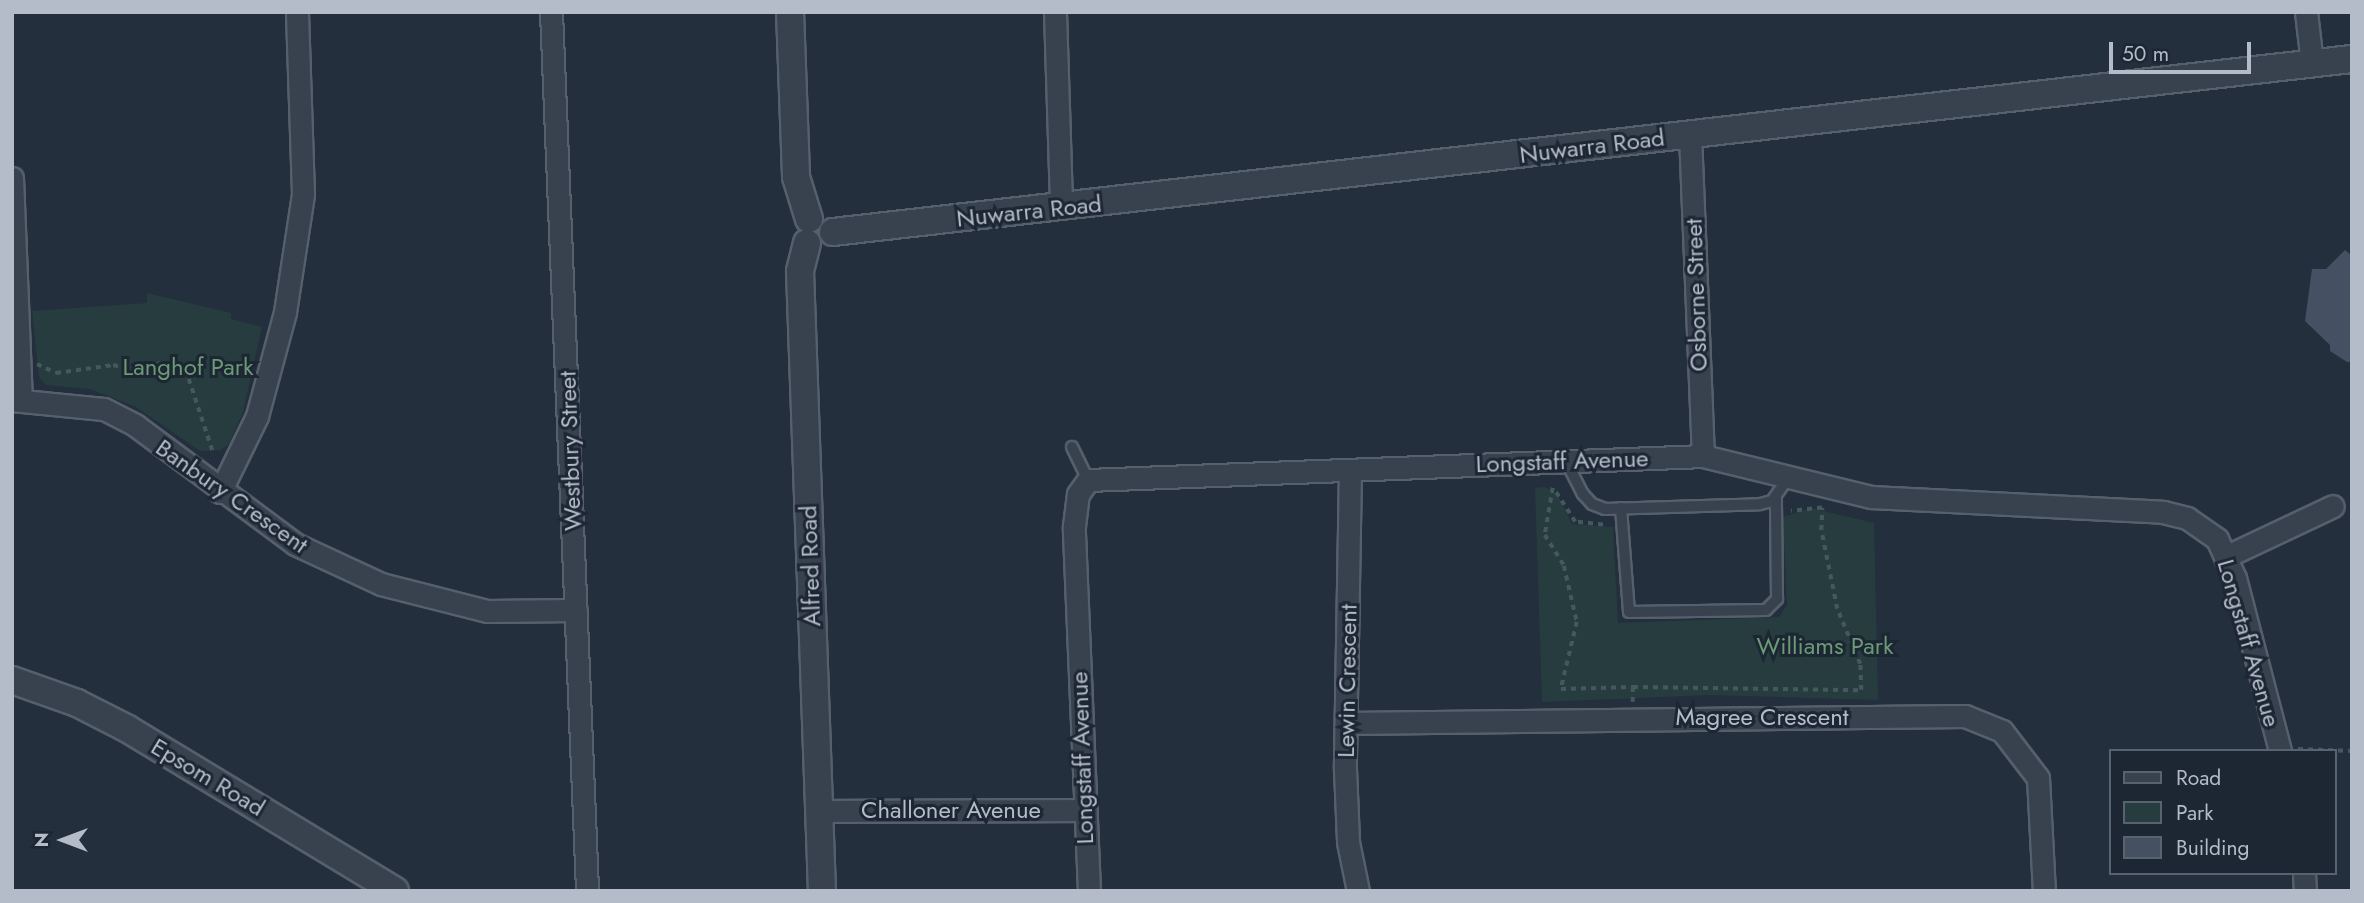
<!DOCTYPE html>
<html>
<head>
<meta charset="utf-8">
<style>
  body { margin:0 }
  #map { position:relative; width:2364px; height:903px; overflow:hidden; background:#242f3e; font-family:Jost,sans-serif }
  div>[style] { position:absolute }
  [style*='--x'] { left:calc(var(--x)*1px); top:calc(var(--y)*1px); width:calc(var(--w)*1px); rotate:calc(var(--a)*1deg) }
  .green>* { inset:0; background:#263c3f }
  .building>* { inset:0; background:#455162 }
  .path>* { height:3.5px; margin-top:-1.75px; transform-origin:0; background:repeating-linear-gradient(90deg,#44595c 0 5px,transparent 0 10px) }
  .roads { filter:drop-shadow(2px 0 #565f6c) drop-shadow(-2px 0 #565f6c) drop-shadow(0 2px #565f6c) drop-shadow(0 -2px #565f6c) }
  .service>* { height:10px; margin:-5px; padding:0 5px; transform-origin:5px; border-radius:5px; background:#38414e }
  .minor>* { height:21px; margin:-10.5px; padding:0 10.5px; transform-origin:10.5px; border-radius:10.5px; background:#38414e }
  .tertiary>* { height:26px; margin:-13px; padding:0 13px; transform-origin:13px; border-radius:13px; background:#38414e }
  span { translate:-50% -50%; white-space:nowrap; text-align:center; line-height:1.15; -webkit-text-stroke:6px #1d2633; paint-order:stroke }
  .street-label { font-size:24px; color:#b4bcc9 }
  .park-label { font-size:24px; color:#6b9a76 }
  .frame { position:absolute; inset:0; border:14px solid #b4bcc9; pointer-events:none }
  .legend { position:absolute; left:2109px; top:749px; width:228px; height:126px; box-sizing:border-box; background:#1d2633; border:2px solid #59626f; margin:0; padding:9px 12px; list-style:none; font-size:21px; color:#b4bcc9 }
  .legend li { display:flex; align-items:center; gap:14px; height:35px }
  .legend b { width:35px; border:2px solid #59626f }
  .north { position:absolute; left:28px; top:805px; width:70px; height:70px; -webkit-text-stroke:5px #1d2633; paint-order:stroke; rotate:270deg; font-size:19px; font-weight:700; line-height:28px; text-align:center; color:#b4bcc9 }
  .north::after { content:''; display:block; margin:auto; width:24px; height:32px; background:#b4bcc9; clip-path:polygon(50% 0,100% 100%,50% 72%,0 100%) }
  .scale { position:absolute; left:2109px; top:42px; width:142px; height:32px; box-sizing:border-box; border:4px solid #b4bcc9; border-top:0; padding-left:9px; font-size:21px; line-height:24px; white-space:nowrap; color:#b4bcc9; -webkit-text-stroke:5px #1d2633; paint-order:stroke }
</style>
</head>
<body>
<div id="map">
  <div class="green">
    <div style="clip-path:polygon(147px 293px,231px 313px,231px 319px,262px 327px,243px 412px,229px 444px,221px 450px,200px 451px,136px 407px,90px 389px,46px 385px,39px 377px,32px 311px,147px 303px)"></div>
    <div style="clip-path:polygon(1545px 487px,1557px 494px,1572px 524px,1613px 527px,1618px 623px,1779px 617px,1787px 605px,1783px 517px,1811px 508px,1874px 523px,1878px 700px,1709px 695px,1542px 702px,1535px 488px)"></div>
  </div>
  <div class="building">
    <div style="clip-path:polygon(2345px 250px,2352px 256px,2352px 362px,2347px 362px,2330px 351px,2330px 345px,2305px 321px,2312px 269px,2326px 269px)"></div>
  </div>
  <div class="path">
    <div style="--x:37;--y:364;--w:21;--a:25"></div>
    <div style="--x:56;--y:373;--w:58;--a:-8"></div>
    <div style="--x:113;--y:365;--w:42;--a:12.4"></div>
    <div style="--x:154;--y:374;--w:12;--a:-70"></div>
    <div style="--x:158;--y:363;--w:20;--a:20"></div>
    <div style="--x:189;--y:379;--w:80;--a:71.8"></div>
    <div style="--x:1603;--y:525;--w:28;--a:-174"></div>
    <div style="--x:1575;--y:522;--w:40;--a:-122.9"></div>
    <div style="--x:1553;--y:488;--w:48;--a:99.7"></div>
    <div style="--x:1545;--y:535;--w:36;--a:58"></div>
    <div style="--x:1564;--y:566;--w:57;--a:76.9"></div>
    <div style="--x:1577;--y:622;--w:69;--a:103.4"></div>
    <div style="--x:1561;--y:689;--w:72;--a:-1.6"></div>
    <div style="--x:1633;--y:687;--w:15;--a:90"></div>
    <div style="--x:1633;--y:687;--w:228;--a:0.8"></div>
    <div style="--x:1861;--y:690;--w:26;--a:-92"></div>
    <div style="--x:1860;--y:664;--w:60;--a:-112.7"></div>
    <div style="--x:1837;--y:609;--w:81;--a:-101.4"></div>
    <div style="--x:1821;--y:530;--w:22;--a:-87"></div>
    <div style="--x:1822;--y:508;--w:31;--a:174"></div>
    <div style="--x:2298;--y:749;--w:54;--a:2.1"></div>
  </div>
  <div class="roads">
    <div class="service">
      <div style="--x:1072;--y:447;--w:37;--a:64"></div>
      <div style="--x:1566;--y:461;--w:37;--a:63"></div>
      <div style="--x:1583;--y:494;--w:13;--a:48"></div>
      <div style="--x:1592;--y:504;--w:14;--a:21"></div>
      <div style="--x:1605;--y:509;--w:155;--a:-1.8"></div>
      <div style="--x:1760;--y:504;--w:12;--a:-14"></div>
      <div style="--x:1772;--y:501;--w:29;--a:-55"></div>
      <div style="--x:1621;--y:508;--w:104;--a:85.6"></div>
      <div style="--x:1629;--y:612;--w:137;--a:-0.8"></div>
      <div style="--x:1766;--y:610;--w:16;--a:-45"></div>
      <div style="--x:1777;--y:599;--w:102;--a:-90.6"></div>
    </div>
    <div class="minor">
      <div style="--x:551;--y:12;--w:880;--a:87.65"></div>
      <div style="--x:1055;--y:12;--w:196;--a:88.2"></div>
      <div style="--x:2306;--y:12;--w:51;--a:83.3"></div>
      <div style="--x:1690;--y:134;--w:322;--a:87.7"></div>
      <div style="--x:12;--y:178;--w:222;--a:87.7"></div>
      <div style="--x:12;--y:400;--w:92;--a:5.6"></div>
      <div style="--x:104;--y:409;--w:35;--a:27"></div>
      <div style="--x:135;--y:425;--w:199;--a:36.6"></div>
      <div style="--x:295;--y:544;--w:95;--a:24.9"></div>
      <div style="--x:381;--y:584;--w:109;--a:14.3"></div>
      <div style="--x:487;--y:611;--w:89;--a:-0.6"></div>
      <div style="--x:1350;--y:470;--w:299;--a:91"></div>
      <div style="--x:1345;--y:769;--w:73;--a:87.6"></div>
      <div style="--x:1348;--y:842;--w:50;--a:78.5"></div>
      <div style="--x:220;--y:492;--w:85;--a:-64"></div>
      <div style="--x:257;--y:416;--w:108;--a:-74.9"></div>
      <div style="--x:285;--y:312;--w:119;--a:-81.3"></div>
      <div style="--x:303;--y:194;--w:182;--a:-91.9"></div>
      <div style="--x:2225;--y:557;--w:119;--a:-25.3"></div>
      <div style="--x:1346;--y:723;--w:619;--a:-0.65"></div>
      <div style="--x:1965;--y:716;--w:40;--a:22"></div>
      <div style="--x:2002;--y:731;--w:59;--a:52.5"></div>
      <div style="--x:2038;--y:778;--w:113;--a:87"></div>
      <div style="--x:819;--y:811;--w:264;--a:-0.2"></div>
      <div style="--x:2304;--y:873;--w:18;--a:87"></div>
      <div style="--x:1089;--y:891;--w:365;--a:-92.4"></div>
      <div style="--x:1074;--y:526;--w:32;--a:-83"></div>
      <div style="--x:1078;--y:494;--w:17;--a:-54"></div>
      <div style="--x:1088;--y:480;--w:615;--a:-2.23"></div>
      <div style="--x:1703;--y:456;--w:173;--a:13.7"></div>
      <div style="--x:1871;--y:497;--w:292;--a:2.9"></div>
      <div style="--x:2163;--y:512;--w:25;--a:14"></div>
      <div style="--x:2187;--y:518;--w:37;--a:35"></div>
      <div style="--x:2217;--y:539;--w:43;--a:65.2"></div>
      <div style="--x:2235;--y:578;--w:179;--a:75.4"></div>
    </div>
    <div class="tertiary">
      <div style="--x:790;--y:12;--w:165;--a:87.9"></div>
      <div style="--x:796;--y:177;--w:44;--a:72.8"></div>
      <div style="--x:833;--y:232;--w:1529;--a:-6.5"></div>
      <div style="--x:807;--y:243;--w:29;--a:104"></div>
      <div style="--x:800;--y:271;--w:620;--a:87.97"></div>
      <div style="--x:12;--y:680;--w:69;--a:19.5"></div>
      <div style="--x:77;--y:703;--w:57;--a:27"></div>
      <div style="--x:128;--y:729;--w:312;--a:31.2"></div>
    </div>
  </div>
  <div class="street-label">
    <span style="left:1592px;top:146px;rotate:-7deg">Nuwarra Road</span>
    <span style="left:1029px;top:211px;rotate:-6deg">Nuwarra Road</span>
    <span style="left:1696px;top:295px;rotate:-92deg">Osborne Street</span>
    <span style="left:570px;top:451px;rotate:-92deg">Westbury Street</span>
    <span style="left:1562px;top:461px;rotate:-2deg">Longstaff Avenue</span>
    <span style="left:232px;top:496px;rotate:35deg">Banbury Crescent</span>
    <span style="left:810px;top:566px;rotate:-92deg">Alfred Road</span>
    <span style="left:2249px;top:643px;rotate:74deg">Longstaff Avenue</span>
    <span style="left:1347px;top:681px;rotate:-89deg">Lewin Crescent</span>
    <span style="left:1762px;top:717px">Magree Crescent</span>
    <span style="left:1082px;top:758px;rotate:-92deg">Longstaff Avenue</span>
    <span style="left:208px;top:777px;rotate:31deg">Epsom Road</span>
    <span style="left:951px;top:810px">Challoner Avenue</span>
  </div>
  <div class="park-label">
    <span style="left:188px;top:367px">Langhof Park</span>
    <span style="left:1825px;top:646px">Williams Park</span>
  </div>
  <div class="frame"></div>
  <ul class="legend">
  <li><b style="height:9px;background:#38414e"></b>Road</li>
  <li><b style="height:19px;background:#263c3f"></b>Park</li>
  <li><b style="height:19px;background:#455162"></b>Building</li>
  </ul>
  <div class="north">N</div>
  <div class="scale">50 m</div>
</div>
</body>
</html>
